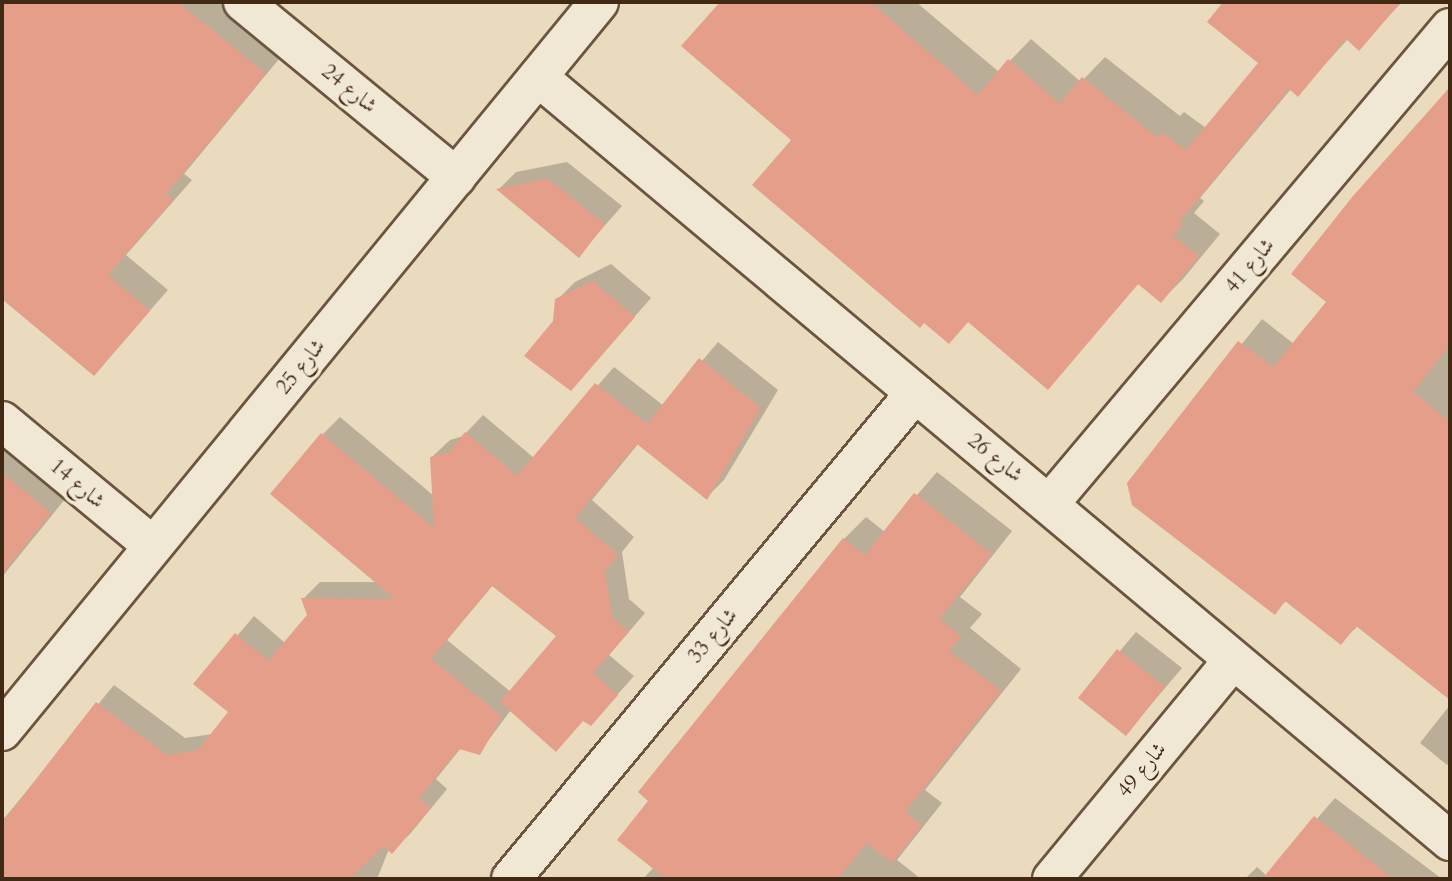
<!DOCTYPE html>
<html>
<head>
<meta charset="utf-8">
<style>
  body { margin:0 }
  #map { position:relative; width:1452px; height:881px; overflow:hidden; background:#eadabe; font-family:Cardo,Amiri,serif }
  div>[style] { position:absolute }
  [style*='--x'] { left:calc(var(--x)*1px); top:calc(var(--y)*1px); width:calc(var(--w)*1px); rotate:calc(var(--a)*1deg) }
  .shadow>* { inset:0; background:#0003 }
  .building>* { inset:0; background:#e49e8a }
  .roads { filter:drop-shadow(2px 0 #6b553e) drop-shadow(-2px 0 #6b553e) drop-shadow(0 2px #6b553e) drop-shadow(0 -2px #6b553e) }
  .minor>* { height:38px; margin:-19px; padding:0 19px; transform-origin:19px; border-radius:19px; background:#f1e7d5 }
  span { translate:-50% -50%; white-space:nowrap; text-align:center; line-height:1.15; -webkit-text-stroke:7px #f1e7d5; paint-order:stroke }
  .street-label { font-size:21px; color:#412913 }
  .frame { position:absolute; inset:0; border:4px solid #412913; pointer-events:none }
</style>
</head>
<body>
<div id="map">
  <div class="shadow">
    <div style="clip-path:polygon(2px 2px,81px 2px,86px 6px,89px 2px,221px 2px,284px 53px,184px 174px,192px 180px,126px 255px,168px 290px,94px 374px,2px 299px)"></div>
    <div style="clip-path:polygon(722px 2px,916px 2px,999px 72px,1031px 39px,1081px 82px,1105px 57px,1180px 116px,1184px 112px,1206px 128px,1260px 63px,1209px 22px,1225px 2px,1402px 2px,1359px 48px,1348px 39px,1298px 94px,1291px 89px,1200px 198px,1204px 201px,1194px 213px,1220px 234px,1183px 279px,1161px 301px,1139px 283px,1048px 387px,969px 321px,948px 342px,793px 139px,684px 46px)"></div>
    <div style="clip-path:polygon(1450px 88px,1450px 697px,1358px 626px,1341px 642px,1287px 600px,1275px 612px,1129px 484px,1262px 319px,1294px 344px,1328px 301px,1294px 274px)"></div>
    <div style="clip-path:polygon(567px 162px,622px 206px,579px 255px,499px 189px,516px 172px)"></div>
    <div style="clip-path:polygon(611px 264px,651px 298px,571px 389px,555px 321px,557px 300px,575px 282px)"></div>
    <div style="clip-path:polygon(evenodd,718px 342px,778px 390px,724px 480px,707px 497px,639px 443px,592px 500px,634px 537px,622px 552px,629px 599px,645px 613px,609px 655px,634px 676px,591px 724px,584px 719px,511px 710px,479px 753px,461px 748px,436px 779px,447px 789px,410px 834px,392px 851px,389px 849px,377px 879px,2px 879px,2px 821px,114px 685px,185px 738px,213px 734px,230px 712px,196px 684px,254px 616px,285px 643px,309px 615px,303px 599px,320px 582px,378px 582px,323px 434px,340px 417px,434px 496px,432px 457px,450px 440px,463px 436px,483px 415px,534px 458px,614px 367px,664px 406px,718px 342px,493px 585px,559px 636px,511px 692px,447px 640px,493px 585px)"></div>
    <div style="clip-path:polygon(2px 431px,74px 488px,2px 577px)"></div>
    <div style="clip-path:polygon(937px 472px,1012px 531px,960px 597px,982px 614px,970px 628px,1021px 669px,925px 790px,942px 803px,897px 860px,921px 879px,643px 879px,654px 867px,651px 800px,844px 539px,866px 517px,885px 532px)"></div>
    <div style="clip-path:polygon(1136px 632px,1182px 668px,1126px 734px,1080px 698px)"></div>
    <div style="clip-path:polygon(1450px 705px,1450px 762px,1447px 765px,1420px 743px)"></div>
    <div style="clip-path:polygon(1335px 798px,1442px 879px,1245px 879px,1257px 867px,1267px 876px)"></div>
  </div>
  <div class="building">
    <div style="clip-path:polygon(2px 2px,178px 2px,266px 74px,166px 194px,173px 200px,108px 275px,150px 311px,94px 376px,2px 299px)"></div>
    <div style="clip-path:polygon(720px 2px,870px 2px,978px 95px,1008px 59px,1060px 104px,1082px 77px,1157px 137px,1161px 132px,1186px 150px,1258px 63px,1207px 22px,1223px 2px,1401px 2px,1359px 51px,1346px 39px,1298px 97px,1289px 89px,1180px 221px,1183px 224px,1173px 236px,1199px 256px,1161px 303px,1138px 284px,1048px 390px,968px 322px,949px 344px,924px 323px,920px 328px,752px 185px,791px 140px,681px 46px)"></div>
    <div style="clip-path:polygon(1450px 87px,1450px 345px,1413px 392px,1450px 422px,1450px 700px,1356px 626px,1341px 645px,1285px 601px,1275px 615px,1132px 505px,1127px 483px,1238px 341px,1273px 367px,1326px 302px,1291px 274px,1353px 196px)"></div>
    <div style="clip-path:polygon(548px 179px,605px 224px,579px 258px,496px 189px)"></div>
    <div style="clip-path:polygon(593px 281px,635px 317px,571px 391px,524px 356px,553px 321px,555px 299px)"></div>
    <div style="clip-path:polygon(699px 358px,761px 408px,707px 500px,637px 444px,575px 518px,618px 555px,605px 571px,612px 617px,629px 632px,593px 673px,618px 695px,591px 726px,583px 721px,556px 752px,500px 702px,556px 636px,492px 586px,431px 659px,502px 716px,480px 755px,459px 749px,419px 798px,431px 808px,392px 854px,383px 846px,350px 879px,2px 879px,2px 823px,96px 702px,167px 755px,198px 750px,228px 712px,193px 684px,235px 633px,268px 661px,307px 615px,301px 598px,395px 599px,270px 494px,321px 433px,434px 528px,430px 457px,450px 452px,465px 432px,517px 476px,595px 383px,647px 424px)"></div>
    <div style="clip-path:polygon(2px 473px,51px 513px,2px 574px)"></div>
    <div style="clip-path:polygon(914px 493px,992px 554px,939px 619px,961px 636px,949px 651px,1001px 691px,905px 812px,922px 825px,892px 863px,867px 843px,838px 879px,666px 879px,617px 840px,648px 801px,638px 792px,843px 538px,865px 555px)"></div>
    <div style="clip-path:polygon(1117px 649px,1165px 687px,1126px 736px,1078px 698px)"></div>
    <div style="clip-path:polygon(1314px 816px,1393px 879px,1262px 879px)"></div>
  </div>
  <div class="roads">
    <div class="minor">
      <div style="--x:243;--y:2;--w:276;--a:39.4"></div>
      <div style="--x:538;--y:77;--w:1190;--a:39.95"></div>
      <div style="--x:2;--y:421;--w:196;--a:39.6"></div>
      <div style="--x:1050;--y:503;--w:621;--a:-49.9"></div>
      <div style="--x:2;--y:731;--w:942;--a:-50.68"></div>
      <div style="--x:511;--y:879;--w:632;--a:-50.26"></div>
      <div style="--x:1052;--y:879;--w:284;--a:-50.4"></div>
    </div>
  </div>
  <div class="street-label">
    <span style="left:349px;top:89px;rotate:39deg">شارع 24</span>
    <span style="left:1250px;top:266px;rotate:-50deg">شارع 41</span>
    <span style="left:301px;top:367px;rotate:-51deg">شارع 25</span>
    <span style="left:995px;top:458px;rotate:39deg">شارع 26</span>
    <span style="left:77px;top:484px;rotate:40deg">شارع 14</span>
    <span style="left:713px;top:636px;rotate:-50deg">شارع 33</span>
    <span style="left:1142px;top:770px;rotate:-50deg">شارع 49</span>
  </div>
  <div class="frame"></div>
</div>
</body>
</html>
